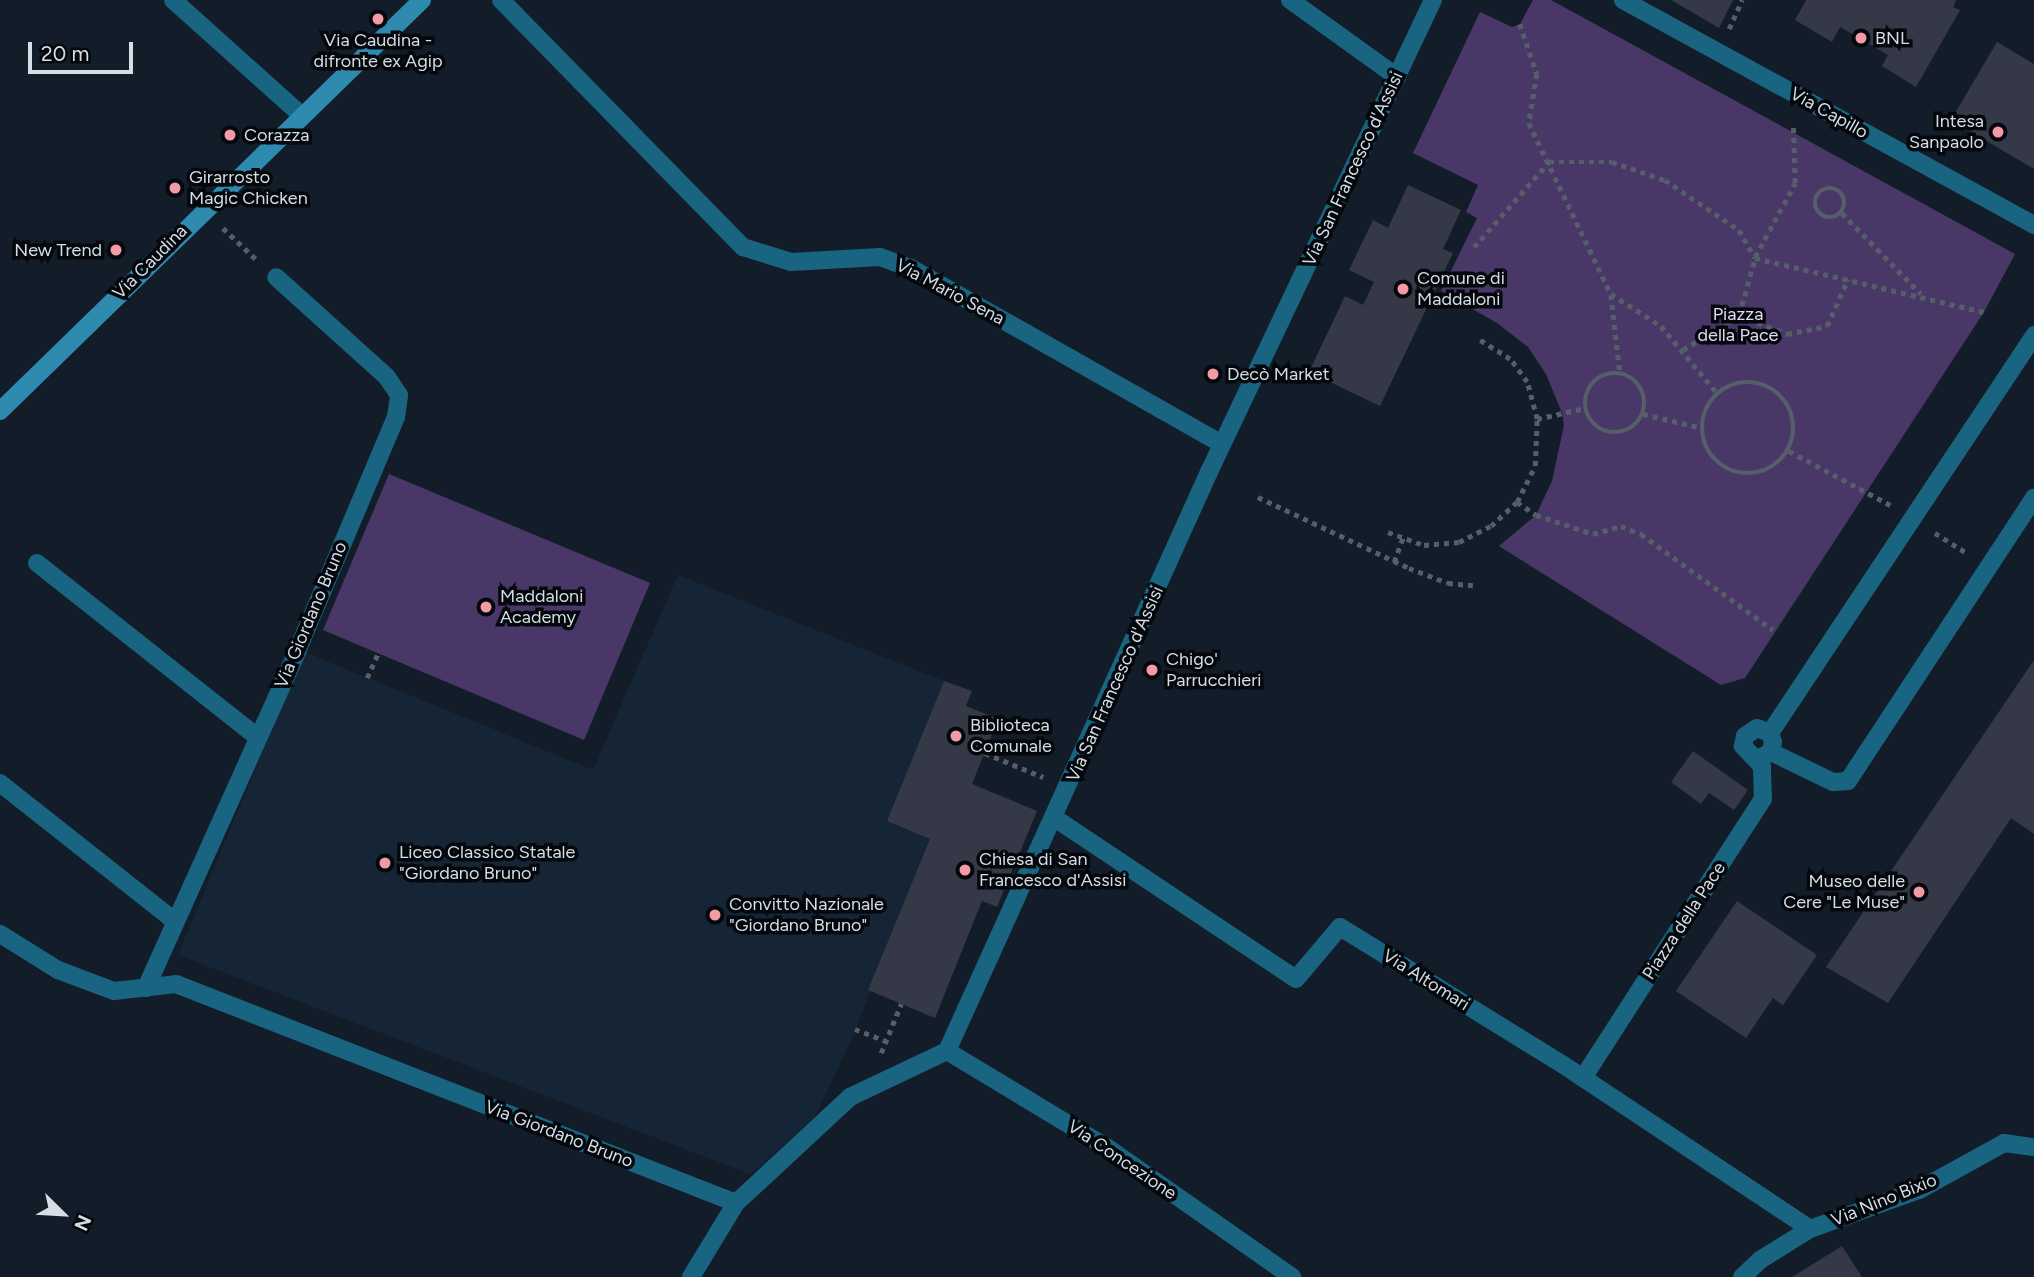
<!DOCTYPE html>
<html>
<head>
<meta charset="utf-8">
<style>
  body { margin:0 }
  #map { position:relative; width:2034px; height:1277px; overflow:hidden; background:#131d29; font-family:Figtree,sans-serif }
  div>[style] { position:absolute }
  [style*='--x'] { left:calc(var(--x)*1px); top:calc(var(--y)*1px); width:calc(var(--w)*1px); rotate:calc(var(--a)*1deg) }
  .built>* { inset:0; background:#162536 }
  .green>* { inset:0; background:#493867 }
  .building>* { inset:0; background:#353847 }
  .path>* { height:4.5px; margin-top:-2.25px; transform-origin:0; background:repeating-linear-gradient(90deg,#555e69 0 5px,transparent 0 10px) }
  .path>.ring { margin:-2.25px; padding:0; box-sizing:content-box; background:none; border:4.5px solid #555e69; border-radius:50% }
  .service>* { height:18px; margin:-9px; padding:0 9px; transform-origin:9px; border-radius:9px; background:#196480 }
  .minor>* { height:18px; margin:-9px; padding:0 9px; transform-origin:9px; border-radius:9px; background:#196480 }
  .secondary>* { height:18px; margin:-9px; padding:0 9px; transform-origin:9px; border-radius:9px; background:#2e8aae }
  .dots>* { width:19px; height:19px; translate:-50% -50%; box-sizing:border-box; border:4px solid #04070c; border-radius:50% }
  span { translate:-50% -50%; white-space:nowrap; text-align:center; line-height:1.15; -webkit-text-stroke:7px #04070c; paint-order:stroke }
  .poi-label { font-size:18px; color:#d5dde5 }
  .left { translate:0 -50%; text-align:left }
  .right { translate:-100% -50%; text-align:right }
  .street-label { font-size:18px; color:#d5dde5 }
  .park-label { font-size:18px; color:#e0d9ef }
  .north { position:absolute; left:28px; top:1179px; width:70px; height:70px; -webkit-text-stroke:5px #04070c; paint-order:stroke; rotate:114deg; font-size:19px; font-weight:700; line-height:28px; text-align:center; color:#d5dde5 }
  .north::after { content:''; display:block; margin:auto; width:24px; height:32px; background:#d5dde5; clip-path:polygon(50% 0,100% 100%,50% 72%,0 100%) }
  .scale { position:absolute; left:28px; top:42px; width:105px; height:32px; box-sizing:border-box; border:4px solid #d5dde5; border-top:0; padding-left:9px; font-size:21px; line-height:24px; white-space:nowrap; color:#d5dde5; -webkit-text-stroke:5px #04070c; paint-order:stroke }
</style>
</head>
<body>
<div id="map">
  <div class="built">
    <div style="clip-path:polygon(678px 575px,944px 681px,887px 821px,930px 839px,851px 1041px,814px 1118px,750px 1174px,178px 955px,304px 652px,593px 770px)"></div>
  </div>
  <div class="green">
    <div style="clip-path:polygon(1533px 0,1551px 0,2015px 254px,1984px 312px,1745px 678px,1721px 685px,1499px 546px,1536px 515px,1552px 481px,1564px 425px,1562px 413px,1546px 374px,1528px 347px,1497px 323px,1441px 291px,1477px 218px,1466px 212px,1478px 185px,1413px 153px,1480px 12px,1512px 27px,1520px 24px)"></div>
    <div style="clip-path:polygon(389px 474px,650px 583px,584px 740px,323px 630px)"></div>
  </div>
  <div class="building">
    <div style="clip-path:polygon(1671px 0,1733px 0,1719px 28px)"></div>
    <div style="clip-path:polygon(1806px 0,1956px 0,1953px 7px,1960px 10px,1916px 87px,1882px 66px,1888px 55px,1840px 27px,1832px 42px,1795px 20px)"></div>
    <div style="clip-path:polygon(1997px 42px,2034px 64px,2034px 169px,1951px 120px)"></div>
    <div style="clip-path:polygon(1408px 185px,1461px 210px,1443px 249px,1453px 253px,1380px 406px,1309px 372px,1345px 296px,1363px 305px,1374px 282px,1349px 270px,1373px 220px,1388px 228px)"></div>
    <div style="clip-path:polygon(2034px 660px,2034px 834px,2011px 818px,1888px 1003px,1826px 967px)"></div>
    <div style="clip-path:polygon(944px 681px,972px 691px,966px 706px,998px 719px,972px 784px,1037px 811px,997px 907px,982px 901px,935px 1018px,868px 990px,930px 839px,887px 821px)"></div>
    <div style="clip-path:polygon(1693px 751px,1748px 790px,1734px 810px,1709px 793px,1701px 804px,1671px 782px)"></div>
    <div style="clip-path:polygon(1737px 901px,1817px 955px,1783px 1005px,1773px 998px,1746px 1038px,1676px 991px)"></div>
    <div style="clip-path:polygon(1842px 1246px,1862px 1277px,1792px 1277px)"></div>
  </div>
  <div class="path">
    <div style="--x:1520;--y:24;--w:53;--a:71.2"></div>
    <div style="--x:1537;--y:74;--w:50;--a:99.3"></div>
    <div style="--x:1529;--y:123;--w:190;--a:64.4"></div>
    <div style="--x:1611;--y:294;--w:59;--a:32.6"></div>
    <div style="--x:1661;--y:326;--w:87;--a:50.1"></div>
    <div style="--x:1729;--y:29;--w:32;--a:-66"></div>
    <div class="ring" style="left:1815px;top:188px;width:25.5px;height:25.5px"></div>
    <div style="--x:1842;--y:213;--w:113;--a:45.7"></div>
    <div style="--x:223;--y:228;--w:47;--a:43.3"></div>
    <div style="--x:1474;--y:247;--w:113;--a:-48.6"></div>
    <div style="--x:1549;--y:162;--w:63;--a:0"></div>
    <div style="--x:1612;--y:162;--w:56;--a:18.8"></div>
    <div style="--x:1665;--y:180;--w:89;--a:34"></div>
    <div style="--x:1739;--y:230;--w:32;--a:60"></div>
    <div style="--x:1755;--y:257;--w:84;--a:-61.6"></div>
    <div style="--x:1795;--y:183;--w:60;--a:-91.9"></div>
    <div style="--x:1611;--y:295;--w:79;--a:83.4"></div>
    <div style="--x:1739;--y:315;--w:52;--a:21.6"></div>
    <div style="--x:1787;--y:334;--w:41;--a:-11.3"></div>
    <div style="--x:1827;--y:326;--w:51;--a:-65.9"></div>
    <div style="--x:1683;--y:350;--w:66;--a:-32"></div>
    <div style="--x:1739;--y:315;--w:59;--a:-74.3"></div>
    <div style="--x:1755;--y:258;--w:235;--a:13.3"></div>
    <div class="ring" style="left:1585px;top:373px;width:55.5px;height:55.5px"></div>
    <div class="ring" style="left:1702px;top:382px;width:87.5px;height:87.5px"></div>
    <div style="--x:1643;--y:414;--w:61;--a:13.3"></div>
    <div style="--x:1537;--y:419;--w:49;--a:-12.9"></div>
    <div style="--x:1789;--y:451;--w:117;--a:28.1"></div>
    <div style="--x:1258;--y:497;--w:167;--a:25.2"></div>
    <div style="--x:1409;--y:568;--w:42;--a:21"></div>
    <div style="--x:1448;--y:583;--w:25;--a:5"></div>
    <div style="--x:1517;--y:502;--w:23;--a:34"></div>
    <div style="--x:1536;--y:515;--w:60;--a:18.4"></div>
    <div style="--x:1593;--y:534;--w:29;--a:-16"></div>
    <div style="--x:1621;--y:526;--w:22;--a:22"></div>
    <div style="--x:1641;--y:534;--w:163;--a:36"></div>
    <div style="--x:1388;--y:532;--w:38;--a:20"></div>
    <div style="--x:1424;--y:545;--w:35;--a:-5"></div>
    <div style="--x:1459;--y:542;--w:36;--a:-27"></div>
    <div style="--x:1491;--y:526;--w:35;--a:-43"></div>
    <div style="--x:1517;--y:502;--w:40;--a:-63.4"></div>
    <div style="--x:1535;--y:466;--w:47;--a:-87.6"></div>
    <div style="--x:1537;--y:419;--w:38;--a:-105"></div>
    <div style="--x:1527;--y:382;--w:29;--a:-126"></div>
    <div style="--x:1510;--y:359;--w:39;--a:-148"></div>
    <div style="--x:1935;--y:533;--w:36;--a:32"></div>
    <div style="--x:1394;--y:562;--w:27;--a:-70"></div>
    <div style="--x:367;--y:678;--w:27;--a:-66"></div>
    <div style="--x:985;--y:753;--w:63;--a:22.5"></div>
    <div style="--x:855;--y:1029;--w:33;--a:21"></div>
    <div style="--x:881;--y:1053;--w:53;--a:-67.8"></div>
  </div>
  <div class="service">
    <div style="--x:37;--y:563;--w:279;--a:38.3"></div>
    <div style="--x:0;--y:783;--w:223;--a:38.3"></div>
  </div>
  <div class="minor">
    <div style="--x:173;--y:0;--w:172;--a:41.9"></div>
    <div style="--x:501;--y:0;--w:346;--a:45.6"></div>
    <div style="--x:743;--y:247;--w:50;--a:17.4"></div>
    <div style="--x:791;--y:262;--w:89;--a:-3.2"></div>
    <div style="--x:880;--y:257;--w:33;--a:20"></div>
    <div style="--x:911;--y:268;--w:357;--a:29.5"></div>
    <div style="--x:1290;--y:0;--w:132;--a:35.7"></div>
    <div style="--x:1623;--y:0;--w:469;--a:28.7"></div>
    <div style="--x:1770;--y:733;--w:478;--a:-56.4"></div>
    <div style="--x:1771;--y:752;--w:69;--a:25.8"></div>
    <div style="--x:1833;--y:782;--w:15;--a:-4"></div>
    <div style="--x:1848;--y:781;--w:339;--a:-56.7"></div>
    <div style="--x:1056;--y:819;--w:288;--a:33.7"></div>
    <div style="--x:1296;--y:979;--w:68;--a:-49.8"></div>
    <div style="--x:1340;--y:927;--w:261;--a:31.7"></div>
    <div style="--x:1562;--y:1064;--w:298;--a:33.6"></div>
    <div style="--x:0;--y:934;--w:68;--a:31.8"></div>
    <div style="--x:58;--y:970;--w:60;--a:20.6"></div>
    <div style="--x:114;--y:991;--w:62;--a:-6.4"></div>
    <div style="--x:176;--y:984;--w:601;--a:21.36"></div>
    <div style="--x:146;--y:988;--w:372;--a:-65.8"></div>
    <div style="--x:298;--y:649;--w:252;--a:-67.1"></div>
    <div style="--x:396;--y:417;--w:22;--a:-82"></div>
    <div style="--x:399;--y:395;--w:22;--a:-124"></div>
    <div style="--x:387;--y:377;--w:149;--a:-138"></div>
    <div style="--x:947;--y:1051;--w:188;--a:31.1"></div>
    <div style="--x:1108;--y:1148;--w:225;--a:35"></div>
    <div style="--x:1583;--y:1078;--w:332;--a:-57.2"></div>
    <div style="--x:1763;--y:799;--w:33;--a:-92"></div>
    <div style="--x:1762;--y:766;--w:28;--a:-134"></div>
    <div style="--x:1743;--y:746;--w:10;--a:-79"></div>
    <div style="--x:1745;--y:736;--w:14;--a:-34"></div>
    <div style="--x:1757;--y:728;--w:14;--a:21"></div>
    <div style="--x:1770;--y:733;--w:9;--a:72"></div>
    <div style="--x:1773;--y:742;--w:10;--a:101"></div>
    <div style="--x:1771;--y:752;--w:15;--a:152"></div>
    <div style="--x:691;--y:1277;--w:87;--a:-58.7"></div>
    <div style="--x:736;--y:1203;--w:156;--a:-42.9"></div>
    <div style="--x:850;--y:1097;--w:107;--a:-25.4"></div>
    <div style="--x:947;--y:1051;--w:636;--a:-65.65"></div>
    <div style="--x:1209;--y:472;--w:522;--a:-64.61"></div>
    <div style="--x:1742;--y:1277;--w:25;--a:-43"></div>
    <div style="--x:1760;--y:1260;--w:59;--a:-31.8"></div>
    <div style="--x:1810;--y:1229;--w:116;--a:-19.7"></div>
    <div style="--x:1919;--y:1190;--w:97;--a:-28.9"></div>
    <div style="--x:2004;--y:1143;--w:30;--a:8"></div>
  </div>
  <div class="secondary">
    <div style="--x:0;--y:411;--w:589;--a:-44.24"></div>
  </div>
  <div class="dots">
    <div style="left:378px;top:19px;background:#f39aa7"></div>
    <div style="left:1861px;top:38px;background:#f39aa7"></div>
    <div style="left:1998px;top:132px;background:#f39aa7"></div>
    <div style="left:230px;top:135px;background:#f39aa7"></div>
    <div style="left:175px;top:188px;background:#f39aa7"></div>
    <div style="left:116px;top:250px;background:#f39aa7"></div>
    <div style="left:1403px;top:289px;background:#f39aa7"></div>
    <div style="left:1213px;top:374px;background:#f39aa7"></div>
    <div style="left:486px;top:607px;background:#f39aa7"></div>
    <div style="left:1152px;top:670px;background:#f39aa7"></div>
    <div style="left:956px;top:736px;background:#f39aa7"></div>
    <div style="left:385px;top:863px;background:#f39aa7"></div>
    <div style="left:965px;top:870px;background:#f39aa7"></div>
    <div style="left:1919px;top:892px;background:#f39aa7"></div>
    <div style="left:715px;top:915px;background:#f39aa7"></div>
  </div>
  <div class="poi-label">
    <span class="left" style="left:1875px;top:38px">BNL</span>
    <span style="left:378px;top:51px">Via Caudina -<br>difronte ex Agip</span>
    <span class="right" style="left:1984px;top:132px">Intesa<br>Sanpaolo</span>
    <span class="left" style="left:244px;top:135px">Corazza</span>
    <span class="left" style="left:189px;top:188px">Girarrosto<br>Magic Chicken</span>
    <span class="right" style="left:102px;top:250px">New Trend</span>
    <span class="left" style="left:1417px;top:289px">Comune di<br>Maddaloni</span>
    <span class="left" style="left:1227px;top:374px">Decò Market</span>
    <span class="left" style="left:500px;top:607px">Maddaloni<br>Academy</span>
    <span class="left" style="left:1166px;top:670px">Chigo'<br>Parrucchieri</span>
    <span class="left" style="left:970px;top:736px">Biblioteca<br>Comunale</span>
    <span class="left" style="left:399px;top:863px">Liceo Classico Statale<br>"Giordano Bruno"</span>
    <span class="left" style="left:979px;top:870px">Chiesa di San<br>Francesco d'Assisi</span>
    <span class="right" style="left:1905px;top:892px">Museo delle<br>Cere "Le Muse"</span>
    <span class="left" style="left:729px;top:915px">Convitto Nazionale<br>"Giordano Bruno"</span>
  </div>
  <div class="street-label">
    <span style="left:1829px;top:113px;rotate:29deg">Via Capillo</span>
    <span style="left:1353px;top:169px;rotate:-65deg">Via San Francesco d'Assisi</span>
    <span style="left:150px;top:262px;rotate:-45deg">Via Caudina</span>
    <span style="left:950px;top:292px;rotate:28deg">Via Mario Sena</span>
    <span style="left:311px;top:615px;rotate:-67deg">Via Giordano Bruno</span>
    <span style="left:1115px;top:684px;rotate:-66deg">Via San Francesco d'Assisi</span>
    <span style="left:1684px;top:921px;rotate:-57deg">Piazza della Pace</span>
    <span style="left:1426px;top:980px;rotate:32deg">Via Altomari</span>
    <span style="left:559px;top:1134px;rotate:21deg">Via Giordano Bruno</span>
    <span style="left:1122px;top:1160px;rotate:34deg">Via Concezione</span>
    <span style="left:1884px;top:1200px;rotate:-22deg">Via Nino Bixio</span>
  </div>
  <div class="park-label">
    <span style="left:1738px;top:325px">Piazza<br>della Pace</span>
  </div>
  <div class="north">N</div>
  <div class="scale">20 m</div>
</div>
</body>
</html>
